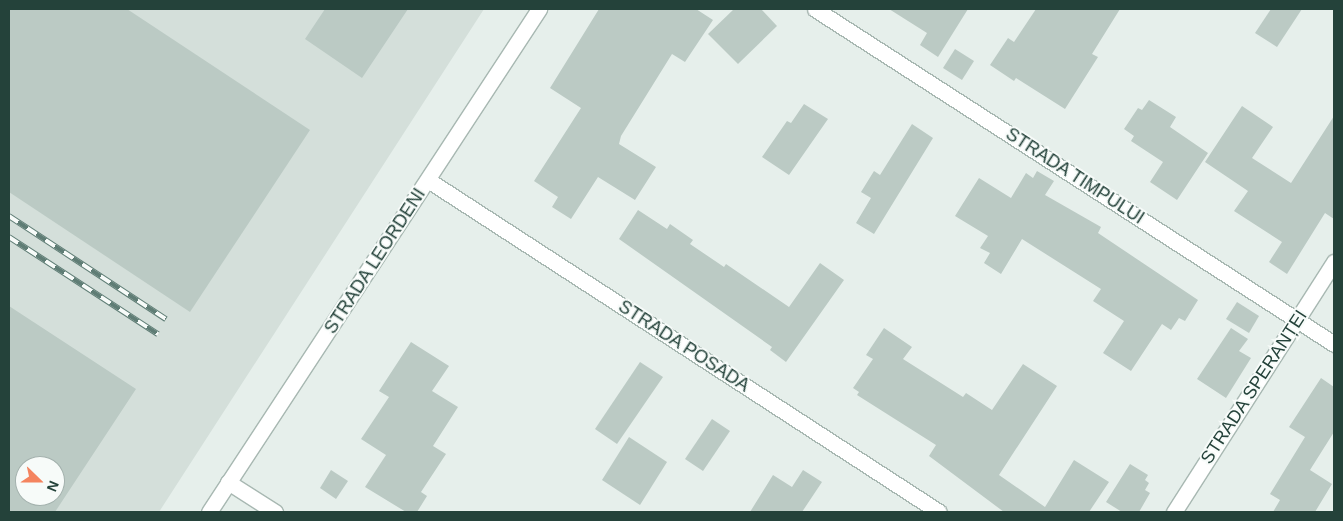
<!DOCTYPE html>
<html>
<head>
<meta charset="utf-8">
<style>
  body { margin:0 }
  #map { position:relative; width:1343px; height:521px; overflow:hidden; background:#e6efeb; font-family:Helvetica,sans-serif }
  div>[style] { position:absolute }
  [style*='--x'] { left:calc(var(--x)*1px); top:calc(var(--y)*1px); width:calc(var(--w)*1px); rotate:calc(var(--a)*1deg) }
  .built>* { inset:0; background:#d4dfda }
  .building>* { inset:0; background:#bbcac4 }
  .roads { filter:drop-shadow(1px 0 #a8b8b2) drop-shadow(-1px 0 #a8b8b2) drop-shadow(0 1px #a8b8b2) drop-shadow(0 -1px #a8b8b2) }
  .street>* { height:15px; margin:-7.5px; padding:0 7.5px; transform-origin:7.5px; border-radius:7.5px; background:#fff }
  .secondary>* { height:15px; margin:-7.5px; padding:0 7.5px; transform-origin:7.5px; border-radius:7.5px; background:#fff }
  .rail>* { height:5.5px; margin-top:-2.75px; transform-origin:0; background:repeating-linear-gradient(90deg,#f7fbf9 0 11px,#5f7d75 0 22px); box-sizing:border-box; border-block:1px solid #5f7d75 }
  span { translate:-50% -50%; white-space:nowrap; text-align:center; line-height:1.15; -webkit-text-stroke:4px #f7fbf9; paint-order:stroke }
  .street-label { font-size:18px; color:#24423a }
  .frame { position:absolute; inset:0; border:10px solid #24423a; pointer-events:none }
  .north { position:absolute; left:15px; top:456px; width:50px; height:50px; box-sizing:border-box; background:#f7fbf9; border:1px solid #a3b1ad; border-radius:50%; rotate:112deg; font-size:14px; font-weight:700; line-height:20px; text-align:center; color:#24423a }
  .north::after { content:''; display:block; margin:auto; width:18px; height:22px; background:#f4845f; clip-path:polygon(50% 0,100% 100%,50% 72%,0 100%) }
</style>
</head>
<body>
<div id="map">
  <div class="built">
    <div style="clip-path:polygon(evenodd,9px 9px,484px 9px,159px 512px,9px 512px,9px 9px,25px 466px,55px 466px,55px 496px,25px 496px,25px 466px)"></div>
  </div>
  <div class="building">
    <div style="clip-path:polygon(9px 9px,127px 9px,310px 130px,190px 312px,9px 192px)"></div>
    <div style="clip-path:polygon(325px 9px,408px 9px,362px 78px,305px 39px)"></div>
    <div style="clip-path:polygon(599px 9px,696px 9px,713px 20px,685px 62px,672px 54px,621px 136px,619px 144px,656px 167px,635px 200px,598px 177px,571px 219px,552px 207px,558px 197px,534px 181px,581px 108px,550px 88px)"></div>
    <div style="clip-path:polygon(734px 9px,761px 9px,777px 26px,738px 64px,708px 34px)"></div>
    <div style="clip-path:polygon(889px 9px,968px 9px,938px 57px,920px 45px,927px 33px)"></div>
    <div style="clip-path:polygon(1036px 9px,1120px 9px,1092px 54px,1098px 57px,1065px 109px,1016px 78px,1014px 81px,990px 65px,1008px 38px,1014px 42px)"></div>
    <div style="clip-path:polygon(1271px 9px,1302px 9px,1277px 47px,1255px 33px)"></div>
    <div style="clip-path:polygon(955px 49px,974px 61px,962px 80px,943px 68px)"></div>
    <div style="clip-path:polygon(1149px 100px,1176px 117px,1170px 127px,1208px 153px,1177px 200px,1150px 182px,1163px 162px,1131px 141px,1134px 136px,1124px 129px,1138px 108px,1142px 110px)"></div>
    <div style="clip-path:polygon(804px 104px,828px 119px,789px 175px,762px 157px,787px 121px,791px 123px)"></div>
    <div style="clip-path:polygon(1242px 106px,1273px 127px,1252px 158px,1291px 183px,1334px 116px,1334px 219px,1325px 213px,1287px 274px,1269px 262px,1282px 242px,1234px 211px,1248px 191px,1205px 162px)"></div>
    <div style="clip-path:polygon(912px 124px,933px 138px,874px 234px,856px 223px,871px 198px,861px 192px,874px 171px,880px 175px)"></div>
    <div style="clip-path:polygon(1037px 171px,1054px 181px,1045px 195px,1101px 227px,1098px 233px,1198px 300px,1185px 321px,1179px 318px,1171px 330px,1162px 324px,1131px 371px,1103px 353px,1124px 321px,1093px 301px,1101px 289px,1022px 239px,1001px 274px,984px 263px,990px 253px,980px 248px,988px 236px,955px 216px,979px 178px,1011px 198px,1026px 173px,1033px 178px)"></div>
    <div style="clip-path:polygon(638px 210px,667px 229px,670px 224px,693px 240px,690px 244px,724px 267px,726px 264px,789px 307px,820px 263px,844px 280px,786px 362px,770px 350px,772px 347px,619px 239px)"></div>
    <div style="clip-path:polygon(1237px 302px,1259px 316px,1249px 333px,1226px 319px)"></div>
    <div style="clip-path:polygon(evenodd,9px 306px,136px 389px,55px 512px,9px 512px,9px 306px,25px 466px,55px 466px,55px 496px,25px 496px,25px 466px)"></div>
    <div style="clip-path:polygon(884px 328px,912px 347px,903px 359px,963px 397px,966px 393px,992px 410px,1023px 364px,1057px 386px,999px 475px,1045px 507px,1074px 460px,1109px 482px,1089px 512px,1004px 512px,929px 456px,936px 445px,857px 395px,859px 392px,853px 388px,873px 359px,866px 355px)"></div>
    <div style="clip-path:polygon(1231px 328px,1248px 339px,1239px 351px,1251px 358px,1226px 398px,1197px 379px)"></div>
    <div style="clip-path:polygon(411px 342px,449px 366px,432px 391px,458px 407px,433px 446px,446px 454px,421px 492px,427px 496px,417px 512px,406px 512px,365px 487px,386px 455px,361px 439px,389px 397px,379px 391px)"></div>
    <div style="clip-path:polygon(640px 362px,663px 377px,617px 444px,595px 429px)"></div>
    <div style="clip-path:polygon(1321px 378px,1334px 387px,1334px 432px,1310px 470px,1332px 484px,1315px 512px,1273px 512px,1280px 500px,1270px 494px,1305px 437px,1289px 427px)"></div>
    <div style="clip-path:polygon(712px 419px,730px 431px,703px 471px,685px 459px)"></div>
    <div style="clip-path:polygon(629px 437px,667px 462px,640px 505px,602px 480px)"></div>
    <div style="clip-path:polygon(1130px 464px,1148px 475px,1145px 480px,1149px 483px,1145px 490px,1150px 493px,1139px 512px,1122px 512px,1106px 502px)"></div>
    <div style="clip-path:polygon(331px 470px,348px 481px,336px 499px,320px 488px)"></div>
    <div style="clip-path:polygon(803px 470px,822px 482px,802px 512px,750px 512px,773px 475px,792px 487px)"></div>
  </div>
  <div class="roads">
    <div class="street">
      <div style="--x:815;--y:9;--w:618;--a:32.84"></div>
      <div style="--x:428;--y:180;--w:609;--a:33.01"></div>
      <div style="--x:228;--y:482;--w:56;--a:32.6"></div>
      <div style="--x:1174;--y:512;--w:297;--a:-57.4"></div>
    </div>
    <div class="secondary">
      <div style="--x:209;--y:512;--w:602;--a:-56.73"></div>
    </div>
  </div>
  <div class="rail">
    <div style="--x:9;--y:216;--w:188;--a:33.3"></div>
    <div style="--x:9;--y:237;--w:178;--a:33.1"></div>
  </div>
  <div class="street-label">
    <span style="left:1075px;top:176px;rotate:33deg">STRADA TIMPULUI</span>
    <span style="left:375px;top:261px;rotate:-57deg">STRADA LEORDENI</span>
    <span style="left:684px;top:346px;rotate:33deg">STRADA POSADA</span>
    <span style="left:1254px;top:387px;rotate:-57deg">STRADA SPERANȚEI</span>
  </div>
  <div class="frame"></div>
  <div class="north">N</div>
</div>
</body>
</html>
